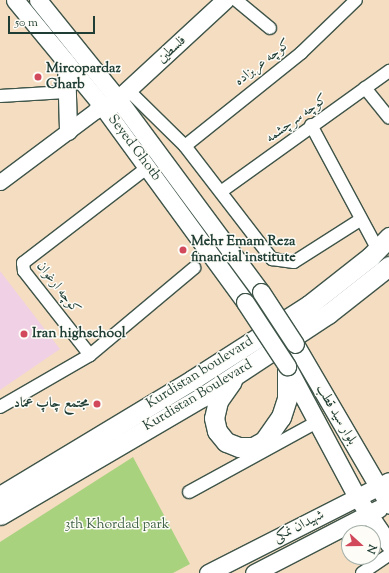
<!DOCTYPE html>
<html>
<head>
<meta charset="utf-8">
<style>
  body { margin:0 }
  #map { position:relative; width:389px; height:573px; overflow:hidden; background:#f5ddc2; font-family:"Sorts Mill Goudy",Amiri,serif }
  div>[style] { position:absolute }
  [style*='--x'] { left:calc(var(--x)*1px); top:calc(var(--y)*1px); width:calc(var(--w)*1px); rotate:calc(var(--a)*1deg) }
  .built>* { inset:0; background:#f0d0e4 }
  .green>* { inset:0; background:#a8d27e }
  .roads { filter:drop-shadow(1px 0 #3f5549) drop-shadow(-1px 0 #3f5549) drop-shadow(0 1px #3f5549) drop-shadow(0 -1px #3f5549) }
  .minor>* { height:12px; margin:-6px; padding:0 6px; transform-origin:6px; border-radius:6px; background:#fff }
  .tertiary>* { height:15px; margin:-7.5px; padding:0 7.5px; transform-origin:7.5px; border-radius:7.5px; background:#fff }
  .secondary>* { height:17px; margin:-8.5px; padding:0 8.5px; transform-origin:8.5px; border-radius:8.5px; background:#fff }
  .primary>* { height:19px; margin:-9.5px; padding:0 9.5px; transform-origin:9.5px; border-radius:9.5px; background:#fff }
  .bridges { filter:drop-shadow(1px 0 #3f5549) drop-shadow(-1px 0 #3f5549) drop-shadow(0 1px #3f5549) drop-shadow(0 -1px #3f5549) }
  .secondary-bridge>* { height:17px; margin:-8.5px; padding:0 8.5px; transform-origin:8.5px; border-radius:8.5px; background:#fff }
  .dots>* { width:11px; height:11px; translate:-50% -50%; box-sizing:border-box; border:2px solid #fdfcf7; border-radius:50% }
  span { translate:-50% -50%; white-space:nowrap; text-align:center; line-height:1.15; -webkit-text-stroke:3px #fdfcf7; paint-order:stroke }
  .street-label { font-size:14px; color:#1f3d34 }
  .poi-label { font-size:14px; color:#1f3d34; font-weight:700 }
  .left { translate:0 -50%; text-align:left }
  .right { translate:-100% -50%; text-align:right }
  .park-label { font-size:14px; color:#416246 }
  .north { position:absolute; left:341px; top:525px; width:40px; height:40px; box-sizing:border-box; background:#fdfcf7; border:1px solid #a4b0a9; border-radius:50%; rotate:111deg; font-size:11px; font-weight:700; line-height:16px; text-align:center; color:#1f3d34 }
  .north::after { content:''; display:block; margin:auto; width:14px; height:18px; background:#d1495b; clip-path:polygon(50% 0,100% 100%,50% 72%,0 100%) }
  .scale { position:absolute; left:8px; top:16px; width:87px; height:18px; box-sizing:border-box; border:2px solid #1f3d34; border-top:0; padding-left:5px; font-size:12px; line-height:14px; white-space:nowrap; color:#1f3d34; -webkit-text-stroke:3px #fdfcf7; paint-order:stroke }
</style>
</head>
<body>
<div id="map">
  <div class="built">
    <div style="clip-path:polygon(0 271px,60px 349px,0 390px)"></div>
  </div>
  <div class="green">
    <div style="clip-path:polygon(133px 457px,190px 564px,173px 573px,0 573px,0 542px)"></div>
  </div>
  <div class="roads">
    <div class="minor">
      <div style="--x:236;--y:0;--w:44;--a:39.5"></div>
      <div style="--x:365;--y:88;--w:38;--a:51"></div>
      <div style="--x:128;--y:90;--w:80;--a:44.5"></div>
      <div style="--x:185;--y:146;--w:143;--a:52.4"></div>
      <div style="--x:272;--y:259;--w:22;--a:8"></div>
      <div style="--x:294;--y:262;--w:78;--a:-32.5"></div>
      <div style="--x:0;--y:96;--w:66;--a:-3.5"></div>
      <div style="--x:311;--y:125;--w:140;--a:61.8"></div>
      <div style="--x:185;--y:146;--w:149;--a:-38.7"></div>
      <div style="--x:301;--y:53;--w:76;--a:-43.9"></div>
      <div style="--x:222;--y:191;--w:206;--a:-35.7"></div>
      <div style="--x:90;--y:355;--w:136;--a:-39.9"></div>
      <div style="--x:0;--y:407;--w:104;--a:-30"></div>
      <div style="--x:90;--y:355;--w:107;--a:-128.2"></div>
      <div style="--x:24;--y:271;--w:8;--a:-97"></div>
      <div style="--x:23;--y:263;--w:158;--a:-37.5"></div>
      <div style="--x:189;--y:492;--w:146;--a:-28.7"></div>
      <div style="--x:362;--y:573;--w:32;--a:-34"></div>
    </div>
    <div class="tertiary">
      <div style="--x:0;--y:182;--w:119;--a:-36.8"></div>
      <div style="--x:95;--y:111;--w:9;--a:-58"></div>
    </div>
    <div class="secondary">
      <div style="--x:15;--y:0;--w:134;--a:50.5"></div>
      <div style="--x:100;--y:103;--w:246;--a:53.9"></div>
      <div style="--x:38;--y:0;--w:127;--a:51.1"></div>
      <div style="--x:118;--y:99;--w:240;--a:53.5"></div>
      <div style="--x:66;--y:62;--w:69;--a:88.3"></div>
      <div style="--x:109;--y:107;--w:158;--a:-42.7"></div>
      <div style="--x:295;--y:344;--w:186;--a:59.7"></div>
      <div style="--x:287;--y:366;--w:149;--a:61.9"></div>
      <div style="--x:357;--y:497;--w:57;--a:55.8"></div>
      <div style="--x:208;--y:573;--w:203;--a:-26.9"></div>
      <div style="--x:254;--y:573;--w:140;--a:-27.3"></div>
    </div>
    <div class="primary">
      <div style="--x:232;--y:381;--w:24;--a:125"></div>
      <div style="--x:218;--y:401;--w:17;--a:103"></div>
      <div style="--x:214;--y:418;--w:13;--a:77"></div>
      <div style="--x:217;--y:431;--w:14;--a:51"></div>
      <div style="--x:226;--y:442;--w:14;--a:21"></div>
      <div style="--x:239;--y:447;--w:14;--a:0"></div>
      <div style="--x:253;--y:447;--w:13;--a:-29"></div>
      <div style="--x:264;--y:441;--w:29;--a:-55"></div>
      <div style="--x:281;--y:417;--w:20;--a:-72"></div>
      <div style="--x:287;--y:398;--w:32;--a:-90"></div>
      <div style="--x:0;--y:496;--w:224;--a:-31.1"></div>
      <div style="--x:192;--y:380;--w:139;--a:-32.7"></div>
      <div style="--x:309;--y:305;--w:78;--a:-38.2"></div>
      <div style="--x:370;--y:257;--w:28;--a:-46"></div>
      <div style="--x:0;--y:515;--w:234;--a:-30.3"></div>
      <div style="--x:202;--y:397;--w:151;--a:-33.4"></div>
      <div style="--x:328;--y:314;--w:78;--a:-38.2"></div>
    </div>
  </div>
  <div class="bridges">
    <div class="secondary-bridge">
      <div style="--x:261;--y:292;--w:62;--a:56.8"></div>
      <div style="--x:245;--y:302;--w:77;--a:56.7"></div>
    </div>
  </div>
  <div class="dots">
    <div style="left:38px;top:77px;background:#d1495b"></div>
    <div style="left:183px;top:250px;background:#d1495b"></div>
    <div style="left:24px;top:334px;background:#d1495b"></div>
    <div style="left:97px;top:404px;background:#d1495b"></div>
  </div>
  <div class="street-label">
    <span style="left:172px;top:50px;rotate:-42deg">فلسطین</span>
    <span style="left:263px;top:63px;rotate:-38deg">کوچه عربزاده</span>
    <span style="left:297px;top:119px;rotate:-36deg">کوچه سرچشمه</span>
    <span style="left:134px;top:148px;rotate:53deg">Seyed Ghotb</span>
    <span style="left:58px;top:288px;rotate:52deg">کوچه ارغوان</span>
    <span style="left:200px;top:373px;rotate:-32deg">Kurdistan boulevard</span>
    <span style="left:198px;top:396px;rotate:-31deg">Kurdistan Boulevard</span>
    <span style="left:336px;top:415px;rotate:60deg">بلوار سید قطب</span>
    <span style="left:299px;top:527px;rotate:-27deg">شهیدان نمکی</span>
  </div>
  <div class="poi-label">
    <span class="left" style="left:46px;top:77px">Mircopardaz<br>Gharb</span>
    <span class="left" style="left:191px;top:250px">Mehr Emam Reza<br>financial institute</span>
    <span class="left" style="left:32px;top:334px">Iran highschool</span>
    <span class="right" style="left:89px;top:404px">مجتمع چاپ عماد</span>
  </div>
  <div class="park-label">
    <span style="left:117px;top:525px">3th Khordad park</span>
  </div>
  <div class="north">N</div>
  <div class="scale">50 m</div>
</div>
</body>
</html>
